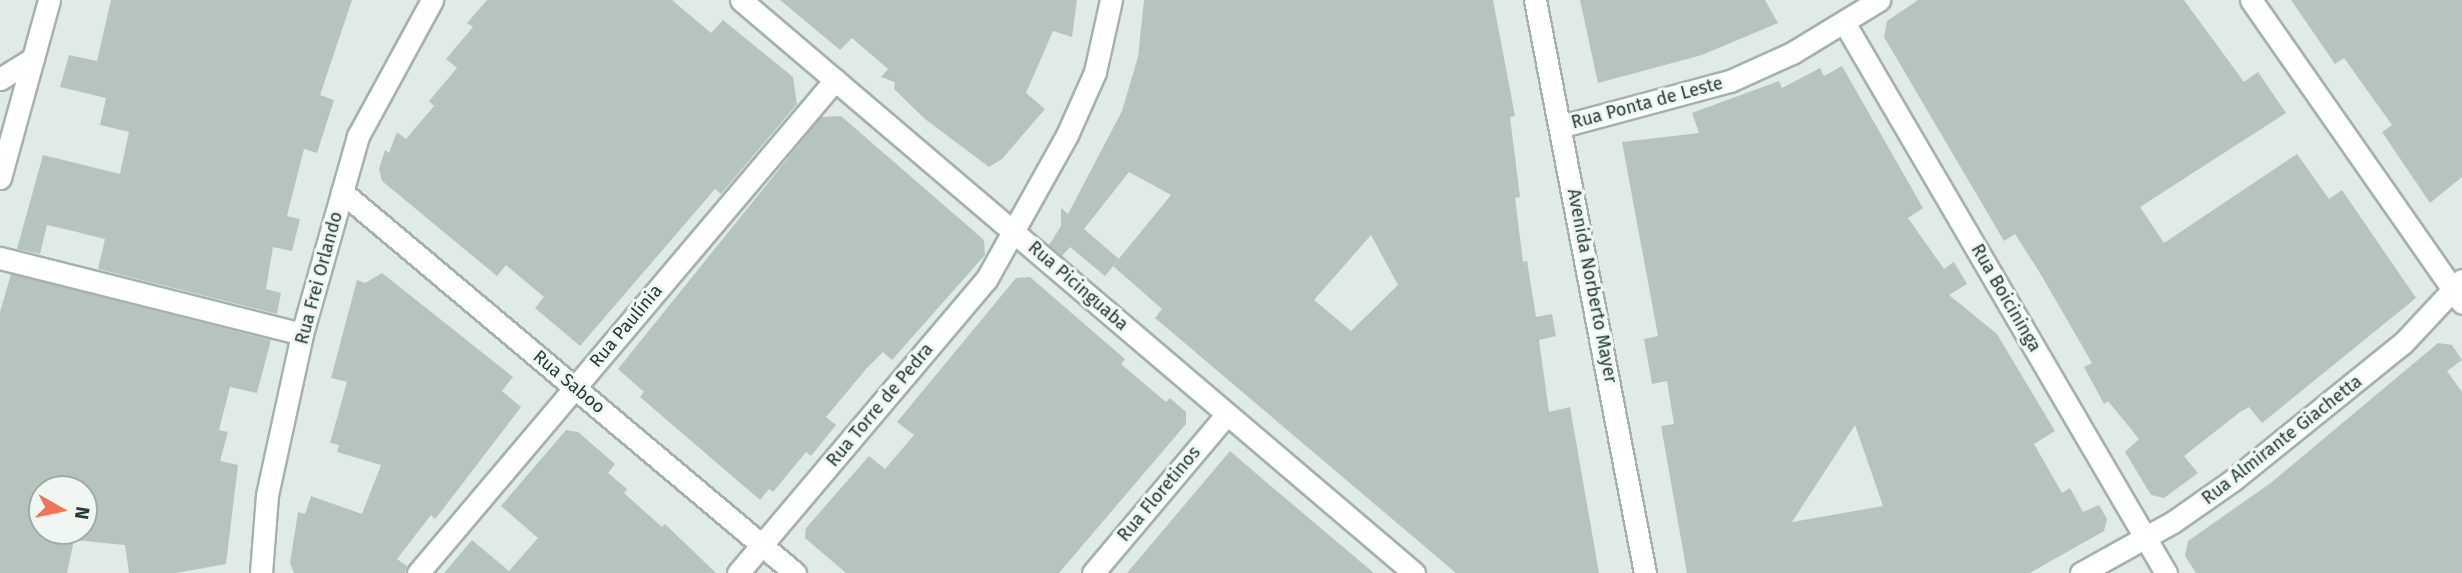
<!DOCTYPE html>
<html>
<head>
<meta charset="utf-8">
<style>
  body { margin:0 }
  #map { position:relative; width:2462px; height:573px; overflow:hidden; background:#e0ebe5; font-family:"Fira Sans",sans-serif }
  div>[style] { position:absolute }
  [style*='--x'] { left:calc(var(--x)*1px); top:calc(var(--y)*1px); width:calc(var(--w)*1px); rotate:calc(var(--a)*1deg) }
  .building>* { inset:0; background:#b5c5be }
  .roads { filter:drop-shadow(2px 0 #a3b3ac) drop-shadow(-2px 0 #a3b3ac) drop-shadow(0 2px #a3b3ac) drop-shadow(0 -2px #a3b3ac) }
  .minor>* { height:21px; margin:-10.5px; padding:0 10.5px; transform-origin:10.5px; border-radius:10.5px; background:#fff }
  span { translate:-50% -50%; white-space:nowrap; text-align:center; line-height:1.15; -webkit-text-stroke:6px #f0f7f3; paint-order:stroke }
  .street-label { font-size:18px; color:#213b32 }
  .north { position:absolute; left:28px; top:475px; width:70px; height:70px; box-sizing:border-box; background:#f0f7f3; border:2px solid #9daca6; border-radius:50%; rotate:99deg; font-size:19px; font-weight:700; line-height:28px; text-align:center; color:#213b32 }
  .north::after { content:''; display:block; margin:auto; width:24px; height:32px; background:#f07558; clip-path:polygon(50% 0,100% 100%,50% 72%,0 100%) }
</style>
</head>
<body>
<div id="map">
  <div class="building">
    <div style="clip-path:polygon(111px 0,352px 0,320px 95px,334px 100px,317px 153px,304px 149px,287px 216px,300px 219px,292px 251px,273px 247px,266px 289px,281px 293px,277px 314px,98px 269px,105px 239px,77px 232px,47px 225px,40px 254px,17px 249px,43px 155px,120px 174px,129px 132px,100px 125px,106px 98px,60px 87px,69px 55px,97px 61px)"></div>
    <div style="clip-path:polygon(487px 0,672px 0,711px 33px,723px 20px,793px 77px,797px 104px,721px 194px,715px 189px,580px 346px,535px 308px,544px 297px,506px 265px,497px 276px,382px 181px,379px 169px,385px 150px,389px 153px,397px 132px,406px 139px,434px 106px,429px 101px,457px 68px,446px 59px,473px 27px,467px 23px)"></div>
    <div style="clip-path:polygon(780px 0,1077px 0,1072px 37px,1053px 31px,1026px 93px,1045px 109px,1002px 159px,989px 167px,925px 119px,894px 89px,895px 82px,881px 77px,888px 69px,852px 38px,840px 50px)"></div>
    <div style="clip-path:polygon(evenodd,1144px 0,1493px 0,1515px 116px,1510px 117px,1520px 197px,1515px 198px,1523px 262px,1527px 261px,1536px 317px,1552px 314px,1556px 336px,1539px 340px,1549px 412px,1570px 407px,1599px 573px,1456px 573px,1155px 318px,1162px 309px,1113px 266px,1171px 195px,1129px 172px,1084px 229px,1119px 259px,1105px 276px,1070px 247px,1062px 256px,1049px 245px,1061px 226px,1061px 208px,1068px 214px,1122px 111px,1138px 57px,1144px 0,1371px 235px,1398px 285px,1351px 331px,1314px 300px,1371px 235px)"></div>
    <div style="clip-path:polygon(1580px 0,1765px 0,1778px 23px,1702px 55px,1598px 83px)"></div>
    <div style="clip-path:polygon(1918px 0,2184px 0,2244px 82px,2258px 72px,2286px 113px,2140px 207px,2164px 243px,2297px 154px,2329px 199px,2342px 190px,2416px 298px,2262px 423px,2249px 407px,2240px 412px,2184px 456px,2198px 473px,2164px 498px,2151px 495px,2125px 452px,2139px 439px,2108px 401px,2104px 404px,2084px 367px,2092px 363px,2040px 273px,2015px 234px,2004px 241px,1884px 37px,1887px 21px)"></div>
    <div style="clip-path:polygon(2291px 0,2462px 0,2462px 177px,2430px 203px,2382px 132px,2392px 125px,2344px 58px,2335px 64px)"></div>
    <div style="clip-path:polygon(evenodd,1842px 66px,1923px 208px,1908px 218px,1944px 269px,1954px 262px,1967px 284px,1949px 295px,1997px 334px,2055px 431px,2034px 444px,2062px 493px,2070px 488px,2083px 512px,2099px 505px,2107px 519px,2104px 531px,2030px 573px,1687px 573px,1661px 426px,1674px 424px,1667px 381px,1652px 384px,1644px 339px,1658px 336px,1622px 142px,1699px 133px,1692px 113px,1779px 81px,1782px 88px,1820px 68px,1824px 76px,1842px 66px,1855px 425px,1883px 506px,1792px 522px,1855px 425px)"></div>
    <div style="clip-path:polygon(841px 116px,984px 240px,985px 255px,892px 360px,883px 352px,867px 368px,826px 417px,836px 425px,811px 456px,806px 452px,773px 492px,769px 489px,760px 500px,640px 397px,644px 392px,618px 369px,821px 117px)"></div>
    <div style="clip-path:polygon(382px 273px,513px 377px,502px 391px,521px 407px,443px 509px,435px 519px,431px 515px,397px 559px,407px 566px,405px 573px,294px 573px,290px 563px,298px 512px,305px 514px,311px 496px,362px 514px,381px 465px,337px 452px,339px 445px,330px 443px,347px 382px,331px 378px,357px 280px,365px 283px)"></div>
    <div style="clip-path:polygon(evenodd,11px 274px,271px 340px,257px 393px,230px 387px,219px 430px,228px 432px,220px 461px,238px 465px,226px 564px,176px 573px,129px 573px,125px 545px,74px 540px,67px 573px,0 573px,0 312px,11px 274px,42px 489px,84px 489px,84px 531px,42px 531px,42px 489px)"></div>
    <div style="clip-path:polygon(1030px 277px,1125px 359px,1121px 364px,1166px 402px,1170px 398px,1186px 412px,1186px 424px,1059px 573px,846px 573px,805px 538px,806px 528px,869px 456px,885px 469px,914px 435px,897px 422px,1016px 278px)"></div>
    <div style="clip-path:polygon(2438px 343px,2452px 345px,2462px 360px,2447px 371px,2462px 392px,2462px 573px,2196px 573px,2185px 556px,2188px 541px,2272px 482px)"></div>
    <div style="clip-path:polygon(566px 430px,578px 432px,615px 464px,608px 473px,627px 489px,624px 493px,662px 527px,665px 524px,716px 573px,444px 573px,472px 540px,509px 571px,538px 538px,501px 506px)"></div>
    <div style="clip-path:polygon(1230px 451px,1285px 498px,1374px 573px,1127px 573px)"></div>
  </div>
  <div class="roads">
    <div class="minor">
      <div style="--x:741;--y:0;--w:884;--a:40.41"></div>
      <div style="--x:1535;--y:0;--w:583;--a:79.13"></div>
      <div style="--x:2251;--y:0;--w:369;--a:55.1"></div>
      <div style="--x:1845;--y:24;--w:636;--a:59.69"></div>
      <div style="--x:0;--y:79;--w:39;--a:-32"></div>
      <div style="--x:1562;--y:126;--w:174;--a:-15"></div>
      <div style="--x:1730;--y:81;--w:68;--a:-24.3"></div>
      <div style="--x:1792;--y:53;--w:102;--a:-31.3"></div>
      <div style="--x:0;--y:178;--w:185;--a:-74.6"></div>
      <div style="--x:342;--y:192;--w:592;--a:40.07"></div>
      <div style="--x:0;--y:258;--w:311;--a:14.1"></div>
      <div style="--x:261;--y:573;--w:78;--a:-85.6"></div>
      <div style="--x:267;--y:495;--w:165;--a:-77.7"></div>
      <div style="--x:302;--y:334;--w:206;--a:-74.2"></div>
      <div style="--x:358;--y:136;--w:155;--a:-61.4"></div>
      <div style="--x:418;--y:573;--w:646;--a:-49.77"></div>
      <div style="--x:738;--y:573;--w:384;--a:-49.8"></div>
      <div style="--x:986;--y:280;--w:166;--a:-60.8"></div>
      <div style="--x:1067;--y:135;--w:69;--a:-66"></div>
      <div style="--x:1095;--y:72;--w:74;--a:-77.5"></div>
      <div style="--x:1093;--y:573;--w:207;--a:-49.9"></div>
      <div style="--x:2081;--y:573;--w:105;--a:-29"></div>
      <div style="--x:2173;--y:522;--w:73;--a:-35"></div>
      <div style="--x:2233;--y:480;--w:218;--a:-38.9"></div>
      <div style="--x:2403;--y:343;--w:86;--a:-46.9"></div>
    </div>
  </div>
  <div class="street-label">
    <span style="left:1647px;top:103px;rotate:-15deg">Rua Ponta de Leste</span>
    <span style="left:319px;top:278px;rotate:-75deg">Rua Frei Orlando</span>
    <span style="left:1078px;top:286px;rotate:41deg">Rua Picinguaba</span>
    <span style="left:1592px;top:286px;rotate:79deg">Avenida Norberto Mayer</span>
    <span style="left:2006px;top:298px;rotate:60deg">Rua Boicininga</span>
    <span style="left:626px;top:326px;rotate:-50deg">Rua Paulínia</span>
    <span style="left:569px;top:382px;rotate:40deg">Rua Saboo</span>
    <span style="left:880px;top:405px;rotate:-50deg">Rua Torre de Pedra</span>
    <span style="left:2282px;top:440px;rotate:-38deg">Rua Almirante Giachetta</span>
    <span style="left:1159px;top:494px;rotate:-50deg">Rua Floretinos</span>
  </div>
  <div class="north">N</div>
</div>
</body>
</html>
